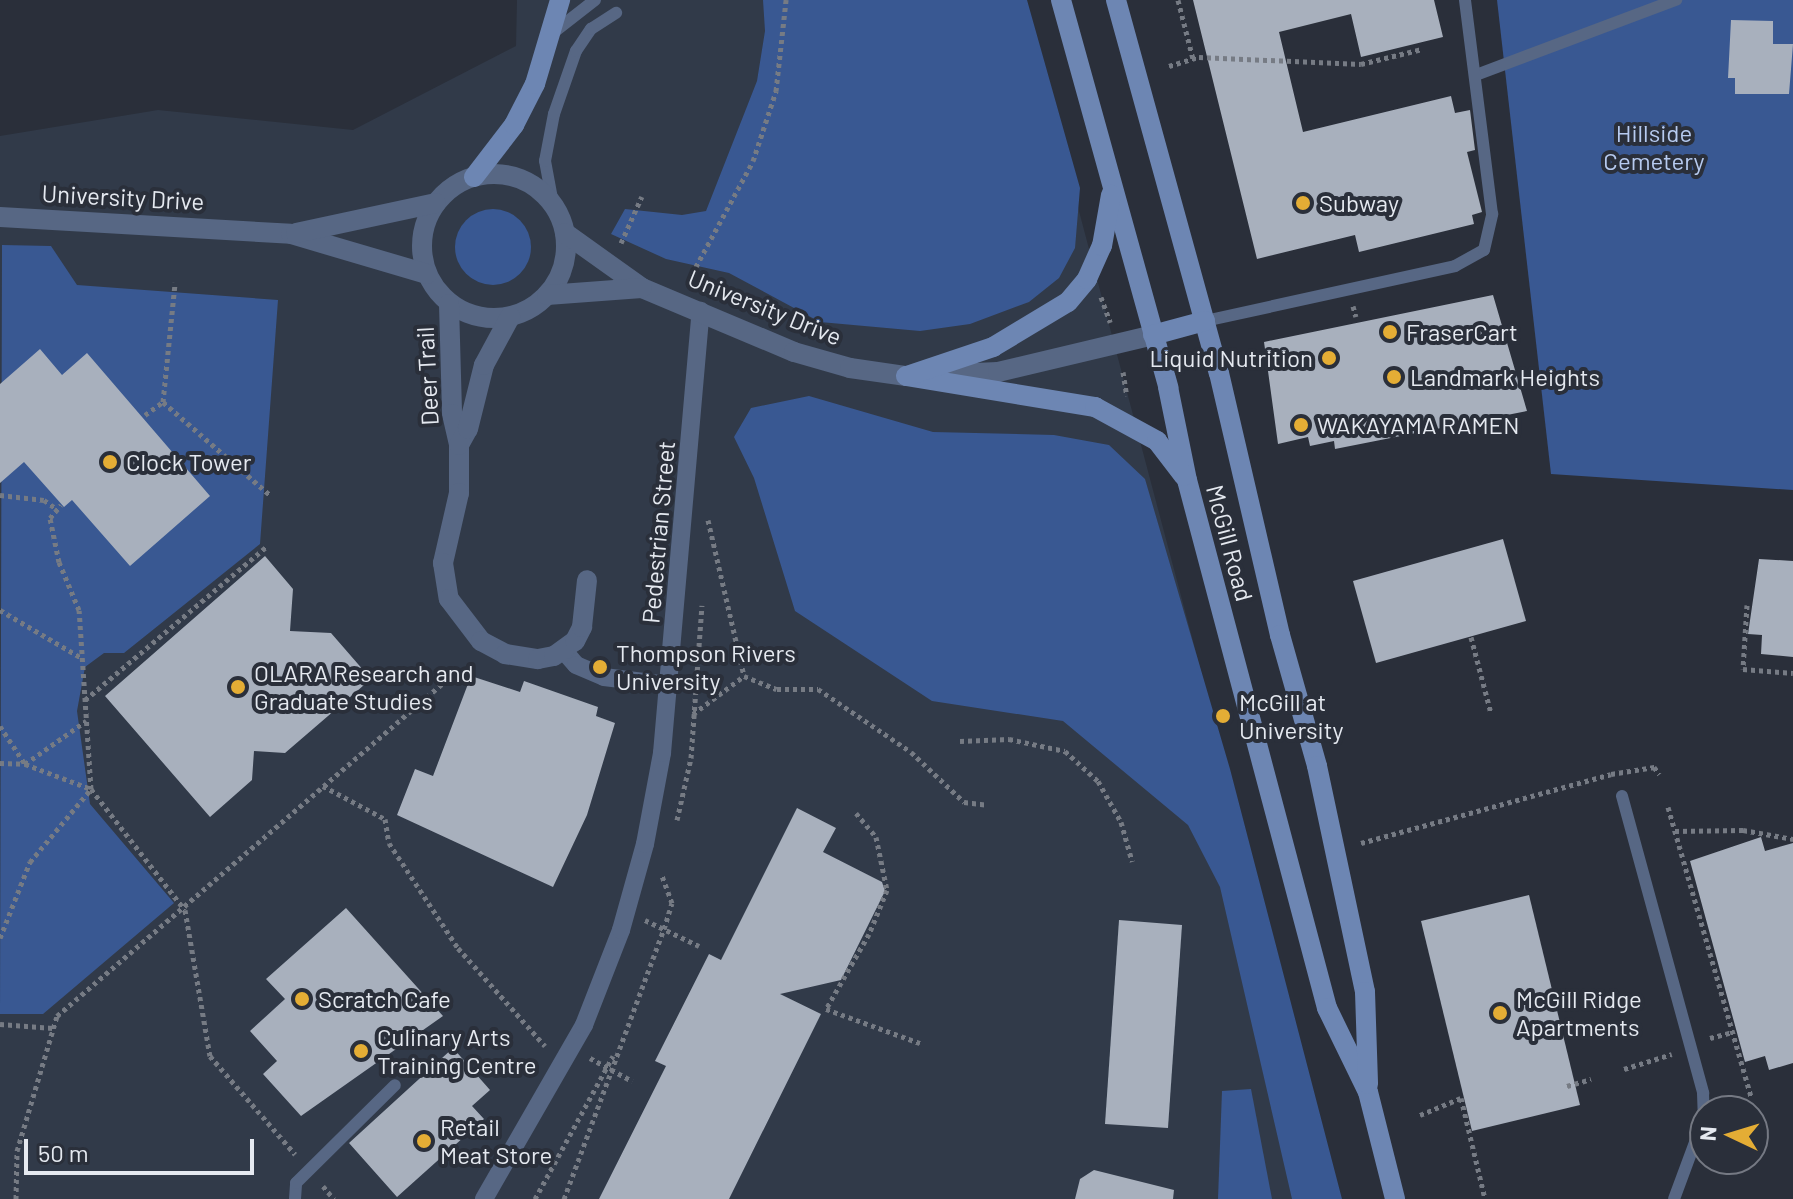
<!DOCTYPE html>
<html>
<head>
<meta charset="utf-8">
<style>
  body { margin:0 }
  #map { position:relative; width:1793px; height:1199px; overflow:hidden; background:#2a2f3a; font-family:Barlow,sans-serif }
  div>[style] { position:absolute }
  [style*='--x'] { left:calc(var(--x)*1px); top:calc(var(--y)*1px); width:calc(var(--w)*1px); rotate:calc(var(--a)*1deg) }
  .built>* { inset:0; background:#313a49 }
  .green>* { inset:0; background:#395892 }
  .round { border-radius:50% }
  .building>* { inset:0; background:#a8b0bd }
  .path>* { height:5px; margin-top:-2.5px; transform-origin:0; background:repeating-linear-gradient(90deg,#767b84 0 4px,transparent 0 8px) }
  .service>* { height:12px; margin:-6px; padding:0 6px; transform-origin:6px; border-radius:6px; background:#576784 }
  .pedestrian>* { height:18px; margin:-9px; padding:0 9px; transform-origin:9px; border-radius:9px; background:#576784 }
  .minor>* { height:20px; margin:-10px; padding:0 10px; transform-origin:10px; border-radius:10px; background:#576784 }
  .minor>.ring { margin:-10px; padding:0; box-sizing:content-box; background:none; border:20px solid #576784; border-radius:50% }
  .secondary>* { height:20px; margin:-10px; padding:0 10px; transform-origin:10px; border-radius:10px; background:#6d86b3 }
  .dots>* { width:22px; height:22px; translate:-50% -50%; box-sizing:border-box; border:4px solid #2a2f3a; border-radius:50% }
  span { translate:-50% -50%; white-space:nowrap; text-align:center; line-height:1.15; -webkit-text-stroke:8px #2a2f3a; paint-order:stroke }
  .park-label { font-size:24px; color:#b7cbf0 }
  .street-label { font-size:24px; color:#e5e9f0 }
  .poi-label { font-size:24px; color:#e5e9f0 }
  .left { translate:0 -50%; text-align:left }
  .right { translate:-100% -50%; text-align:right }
  .north { position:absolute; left:1689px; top:1095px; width:80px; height:80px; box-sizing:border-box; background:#2a2f3a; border:2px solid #757983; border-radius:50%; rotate:274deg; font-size:22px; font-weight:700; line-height:32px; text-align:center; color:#e5e9f0 }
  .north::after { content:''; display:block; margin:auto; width:28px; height:36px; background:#e4ad35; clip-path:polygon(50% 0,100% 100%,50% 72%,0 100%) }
  .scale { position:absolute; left:24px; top:1139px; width:230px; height:36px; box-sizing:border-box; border:4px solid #e5e9f0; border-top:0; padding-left:10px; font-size:24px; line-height:28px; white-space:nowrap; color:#e5e9f0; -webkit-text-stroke:6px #2a2f3a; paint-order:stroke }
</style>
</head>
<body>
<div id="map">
  <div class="built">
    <div style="clip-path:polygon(517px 0,1023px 0,1341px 1199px,0 1199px,0 136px,158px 110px,353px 130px,516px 46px)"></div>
  </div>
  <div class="green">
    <div style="clip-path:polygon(763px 0,1027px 0,1080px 188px,1075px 248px,1059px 278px,1029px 302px,970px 324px,920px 331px,820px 322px,729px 273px,666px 259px,611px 234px,625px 209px,682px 215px,706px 211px,757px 81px,765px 31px)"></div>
    <div style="clip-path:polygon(1497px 0,1793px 0,1793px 490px,1551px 474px)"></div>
    <div class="round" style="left:455px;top:209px;width:76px;height:76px"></div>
    <div style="clip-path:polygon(2px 245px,51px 246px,77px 285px,278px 300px,260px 544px,124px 653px,104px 653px,85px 667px,77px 711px,90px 804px,174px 903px,43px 1014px,0 1014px)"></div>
    <div style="clip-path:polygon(809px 396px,933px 432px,1054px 435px,1109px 445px,1145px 479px,1230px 769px,1342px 1199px,1292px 1199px,1220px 887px,1188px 825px,1063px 721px,932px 701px,795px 611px,754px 478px,734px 437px,751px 408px)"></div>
    <div style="clip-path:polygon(1251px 1089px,1272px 1199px,1218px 1199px,1222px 1091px)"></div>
  </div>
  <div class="building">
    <div style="clip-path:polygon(1193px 0,1434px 0,1443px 37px,1361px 57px,1351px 14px,1279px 32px,1303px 132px,1451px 96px,1455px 113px,1470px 110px,1475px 150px,1467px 152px,1482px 212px,1472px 215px,1474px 224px,1359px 252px,1355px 235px,1257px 259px)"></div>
    <div style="clip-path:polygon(1731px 20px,1773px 21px,1773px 44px,1793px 44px,1789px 94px,1735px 94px,1735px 78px,1728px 78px)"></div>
    <div style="clip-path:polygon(1493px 295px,1527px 411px,1335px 449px,1334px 441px,1310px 446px,1308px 437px,1278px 444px,1264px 342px)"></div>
    <div style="clip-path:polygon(40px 349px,62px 375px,87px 353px,210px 496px,130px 566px,72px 500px,64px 507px,24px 462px,0 483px,0 384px)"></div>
    <div style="clip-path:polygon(1503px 539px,1526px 621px,1376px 663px,1353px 581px)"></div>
    <div style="clip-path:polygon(265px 556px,293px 589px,290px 631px,331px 633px,371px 679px,285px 753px,254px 751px,252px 780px,210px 817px,105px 696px)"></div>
    <div style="clip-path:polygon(1759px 559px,1793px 561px,1793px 657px,1761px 654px,1762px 635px,1748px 634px)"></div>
    <div style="clip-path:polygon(471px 676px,520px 692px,524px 681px,598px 707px,596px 716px,615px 723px,587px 815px,553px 887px,397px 815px,415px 769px,433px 776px)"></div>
    <div style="clip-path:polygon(797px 808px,836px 828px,823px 852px,882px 882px,885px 891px,841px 980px,780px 994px,821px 1014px,729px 1199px,599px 1199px,666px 1066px,655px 1061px,709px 954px,721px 960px)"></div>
    <div style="clip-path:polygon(1761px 837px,1765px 851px,1793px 843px,1793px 1063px,1769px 1070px,1765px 1056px,1745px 1062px,1690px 861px)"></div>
    <div style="clip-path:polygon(1529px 895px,1580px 1105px,1472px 1131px,1421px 921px)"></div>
    <div style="clip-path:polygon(346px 908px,443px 1016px,301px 1116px,263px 1074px,277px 1061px,250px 1031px,285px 999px,266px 979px)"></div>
    <div style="clip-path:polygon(1119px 920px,1182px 925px,1168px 1128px,1105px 1124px)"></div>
    <div style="clip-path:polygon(453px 1048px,490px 1090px,472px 1106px,484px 1119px,397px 1197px,349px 1143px)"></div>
    <div style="clip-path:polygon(1094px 1170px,1174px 1190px,1173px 1199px,1075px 1199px,1080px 1179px)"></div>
  </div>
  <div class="path">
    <div style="--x:1178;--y:0;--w:61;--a:75.7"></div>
    <div style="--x:1169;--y:66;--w:31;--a:-17"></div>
    <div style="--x:1199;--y:57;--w:162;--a:2.5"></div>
    <div style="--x:1361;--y:64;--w:63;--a:-13.8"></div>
    <div style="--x:621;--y:243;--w:51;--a:-65.9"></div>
    <div style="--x:692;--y:274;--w:128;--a:-61.6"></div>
    <div style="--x:753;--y:161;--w:74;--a:-71.8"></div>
    <div style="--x:776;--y:91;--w:92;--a:-83.7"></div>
    <div style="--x:1101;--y:297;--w:27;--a:70"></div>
    <div style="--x:1353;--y:306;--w:11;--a:75"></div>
    <div style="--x:1123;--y:372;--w:24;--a:81"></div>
    <div style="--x:163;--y:402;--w:120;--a:-84.2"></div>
    <div style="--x:145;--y:415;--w:22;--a:-36"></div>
    <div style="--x:163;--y:402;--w:142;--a:41"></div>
    <div style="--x:0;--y:495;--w:44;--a:6.5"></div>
    <div style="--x:44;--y:500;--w:16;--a:35"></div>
    <div style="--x:708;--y:520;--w:160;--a:77"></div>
    <div style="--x:744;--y:676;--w:35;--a:22"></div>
    <div style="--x:777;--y:689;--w:41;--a:0"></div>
    <div style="--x:818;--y:689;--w:112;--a:34.1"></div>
    <div style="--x:911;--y:752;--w:73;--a:43.3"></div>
    <div style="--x:964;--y:802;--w:23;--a:7"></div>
    <div style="--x:1747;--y:605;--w:64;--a:93.6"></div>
    <div style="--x:1743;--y:669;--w:50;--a:4.6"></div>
    <div style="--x:0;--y:610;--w:93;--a:30.4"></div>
    <div style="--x:1471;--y:637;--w:79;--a:75.3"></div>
    <div style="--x:85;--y:700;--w:238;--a:-40.2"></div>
    <div style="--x:693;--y:714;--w:64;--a:-36.7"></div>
    <div style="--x:0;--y:726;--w:45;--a:56.7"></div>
    <div style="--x:25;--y:764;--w:75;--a:-35.2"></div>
    <div style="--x:960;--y:741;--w:49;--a:-2.3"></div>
    <div style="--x:1009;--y:739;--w:57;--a:12.1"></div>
    <div style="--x:1065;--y:751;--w:45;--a:42.3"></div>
    <div style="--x:1098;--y:781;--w:47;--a:60.7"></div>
    <div style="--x:1121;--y:822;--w:41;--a:74.2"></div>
    <div style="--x:0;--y:763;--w:25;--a:2"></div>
    <div style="--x:25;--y:764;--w:71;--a:20.7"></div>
    <div style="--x:91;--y:789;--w:153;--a:52.2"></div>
    <div style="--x:185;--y:910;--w:148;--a:80.3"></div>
    <div style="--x:210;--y:1056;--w:130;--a:49.1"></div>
    <div style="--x:323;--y:786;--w:70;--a:28"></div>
    <div style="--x:385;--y:819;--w:24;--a:81"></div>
    <div style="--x:389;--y:843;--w:126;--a:56.7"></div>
    <div style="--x:458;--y:948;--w:131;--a:48.4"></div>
    <div style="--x:1668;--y:807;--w:302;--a:74"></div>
    <div style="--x:856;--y:813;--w:31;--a:50"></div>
    <div style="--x:876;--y:837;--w:54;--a:78.3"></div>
    <div style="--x:887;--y:890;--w:48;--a:112.2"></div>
    <div style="--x:869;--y:934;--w:86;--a:119.8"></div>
    <div style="--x:826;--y:1009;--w:100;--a:19.9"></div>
    <div style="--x:677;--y:820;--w:64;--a:-77.3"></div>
    <div style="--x:691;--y:758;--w:153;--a:-85.9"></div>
    <div style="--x:1675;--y:831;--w:68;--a:-0.8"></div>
    <div style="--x:1743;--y:830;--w:51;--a:10.2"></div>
    <div style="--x:1361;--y:843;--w:259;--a:-15.4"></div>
    <div style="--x:1611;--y:774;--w:44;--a:-9.2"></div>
    <div style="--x:1654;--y:767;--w:9;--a:54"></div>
    <div style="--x:645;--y:920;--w:60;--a:25.7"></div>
    <div style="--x:0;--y:938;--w:82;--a:-68.5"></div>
    <div style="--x:30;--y:862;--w:95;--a:-50.1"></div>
    <div style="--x:91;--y:789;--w:179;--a:-93.8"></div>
    <div style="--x:79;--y:610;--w:52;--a:-112.6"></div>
    <div style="--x:59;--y:562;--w:45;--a:-101.6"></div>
    <div style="--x:50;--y:518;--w:17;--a:-50"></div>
    <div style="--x:0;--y:1024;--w:53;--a:4.3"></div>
    <div style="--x:1710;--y:1038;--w:23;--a:-15"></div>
    <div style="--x:590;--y:1058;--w:48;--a:28.7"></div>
    <div style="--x:1624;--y:1069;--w:50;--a:-17.4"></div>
    <div style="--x:1567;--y:1086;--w:25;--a:-16"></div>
    <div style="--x:1420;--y:1115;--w:44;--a:-22.5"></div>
    <div style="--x:1461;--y:1098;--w:104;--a:76.6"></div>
    <div style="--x:323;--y:1186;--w:17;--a:50"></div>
    <div style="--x:16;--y:1199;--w:48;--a:-88.8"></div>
    <div style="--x:17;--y:1151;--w:141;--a:-73.5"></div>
    <div style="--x:57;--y:1016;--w:528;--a:-40.78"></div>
    <div style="--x:535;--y:1199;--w:163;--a:-61.4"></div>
    <div style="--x:564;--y:1199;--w:288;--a:-69.7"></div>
    <div style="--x:664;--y:929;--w:27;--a:-73"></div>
    <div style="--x:672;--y:903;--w:30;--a:-110"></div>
  </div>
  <div class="service">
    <div style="--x:554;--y:32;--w:52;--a:-38"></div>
    <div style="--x:1476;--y:75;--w:214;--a:-20.6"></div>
    <div style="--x:553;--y:204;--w:44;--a:-100.5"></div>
    <div style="--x:545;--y:161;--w:48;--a:-79.2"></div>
    <div style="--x:554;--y:114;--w:67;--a:-70.8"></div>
    <div style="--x:576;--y:51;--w:27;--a:-56"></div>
    <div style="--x:591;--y:29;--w:30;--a:-33"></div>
    <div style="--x:1205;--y:321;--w:256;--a:-12.4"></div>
    <div style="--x:1455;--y:266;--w:33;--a:-29"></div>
    <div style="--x:1484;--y:250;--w:37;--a:-77"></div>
    <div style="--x:1492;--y:214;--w:216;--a:-97.2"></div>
    <div style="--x:1622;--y:796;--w:308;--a:74.7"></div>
    <div style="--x:1703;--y:1093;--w:25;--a:88"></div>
    <div style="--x:1704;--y:1118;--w:86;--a:110.3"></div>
    <div style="--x:295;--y:1199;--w:16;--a:-86"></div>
    <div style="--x:296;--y:1183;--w:139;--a:-44.7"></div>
  </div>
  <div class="pedestrian">
    <div style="--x:564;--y:651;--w:18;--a:49"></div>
    <div style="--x:576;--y:665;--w:30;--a:23"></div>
    <div style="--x:604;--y:677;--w:64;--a:7.1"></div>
    <div style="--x:484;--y:1199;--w:201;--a:-60.1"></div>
    <div style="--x:584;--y:1025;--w:102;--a:-68.7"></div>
    <div style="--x:621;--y:930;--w:89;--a:-74.4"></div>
    <div style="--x:645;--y:844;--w:93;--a:-79.4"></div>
    <div style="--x:662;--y:753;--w:444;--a:-85"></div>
  </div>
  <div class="minor">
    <div class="ring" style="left:422px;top:174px;width:124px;height:124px"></div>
    <div style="--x:0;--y:217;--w:291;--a:3.3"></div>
    <div style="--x:291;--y:234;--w:142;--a:16.4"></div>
    <div style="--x:296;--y:233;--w:143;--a:-12.1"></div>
    <div style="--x:565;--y:233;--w:95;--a:35.5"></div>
    <div style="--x:642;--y:288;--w:165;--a:22.8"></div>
    <div style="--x:794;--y:352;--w:58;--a:15.9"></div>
    <div style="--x:850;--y:368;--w:57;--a:8.1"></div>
    <div style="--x:906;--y:376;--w:92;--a:-2.5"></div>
    <div style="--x:998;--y:372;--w:159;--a:-13.4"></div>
    <div style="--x:547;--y:295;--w:95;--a:-4.2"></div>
    <div style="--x:449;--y:304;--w:110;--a:88.4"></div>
    <div style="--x:452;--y:414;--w:32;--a:77"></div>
    <div style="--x:459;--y:445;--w:48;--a:90"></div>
    <div style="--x:459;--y:493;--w:72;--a:102.9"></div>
    <div style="--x:443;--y:563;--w:36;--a:81"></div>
    <div style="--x:449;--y:599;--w:53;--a:52.7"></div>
    <div style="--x:481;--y:641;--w:27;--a:28"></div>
    <div style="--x:505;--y:654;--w:33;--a:9"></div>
    <div style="--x:538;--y:659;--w:16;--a:-11"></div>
    <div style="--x:554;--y:656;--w:26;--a:-36"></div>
    <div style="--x:575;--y:641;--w:16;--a:-63"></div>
    <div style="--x:582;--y:627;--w:47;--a:-83.9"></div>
    <div style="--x:459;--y:445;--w:18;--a:-61"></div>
    <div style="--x:468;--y:429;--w:66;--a:-76"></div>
    <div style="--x:484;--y:365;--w:55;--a:-61.6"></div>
  </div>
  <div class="secondary">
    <div style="--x:1061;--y:0;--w:402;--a:74.5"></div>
    <div style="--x:1168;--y:387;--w:95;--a:78.5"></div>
    <div style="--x:1187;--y:480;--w:546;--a:75.15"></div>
    <div style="--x:1327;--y:1008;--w:93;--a:64"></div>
    <div style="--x:1368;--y:1092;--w:110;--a:75.8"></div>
    <div style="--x:1116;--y:0;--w:387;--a:74.6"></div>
    <div style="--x:1219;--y:373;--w:269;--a:76.9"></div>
    <div style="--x:1280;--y:635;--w:136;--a:74.2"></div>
    <div style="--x:1317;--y:766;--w:231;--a:78"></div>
    <div style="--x:1365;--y:992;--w:92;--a:88.1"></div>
    <div style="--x:474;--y:177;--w:66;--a:-52.4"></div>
    <div style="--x:514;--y:125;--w:46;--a:-62.9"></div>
    <div style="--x:535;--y:84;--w:88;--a:-73.4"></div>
    <div style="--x:1153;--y:335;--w:54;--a:-15.1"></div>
    <div style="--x:906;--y:376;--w:192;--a:9.3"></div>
    <div style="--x:1095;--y:407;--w:71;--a:28.7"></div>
    <div style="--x:1157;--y:441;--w:44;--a:52.4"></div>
    <div style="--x:907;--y:376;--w:91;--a:-18.6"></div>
    <div style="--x:993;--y:347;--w:87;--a:-31"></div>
    <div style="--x:1068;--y:302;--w:30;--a:-50"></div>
    <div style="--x:1087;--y:279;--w:36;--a:-66"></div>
    <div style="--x:1102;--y:246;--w:52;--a:-80"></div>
  </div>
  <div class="dots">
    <div style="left:1303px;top:203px;background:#e4ad35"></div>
    <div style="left:1390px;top:332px;background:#e4ad35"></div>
    <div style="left:1329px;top:358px;background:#e4ad35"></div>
    <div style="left:1394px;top:377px;background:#e4ad35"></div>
    <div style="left:1301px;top:425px;background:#e4ad35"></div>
    <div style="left:110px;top:462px;background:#e4ad35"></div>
    <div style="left:600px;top:667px;background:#e4ad35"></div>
    <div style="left:238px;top:687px;background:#e4ad35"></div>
    <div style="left:1223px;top:716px;background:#e4ad35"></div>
    <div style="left:302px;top:999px;background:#e4ad35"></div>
    <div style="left:1500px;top:1013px;background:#e4ad35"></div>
    <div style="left:361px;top:1051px;background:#e4ad35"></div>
    <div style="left:424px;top:1141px;background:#e4ad35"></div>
  </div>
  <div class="park-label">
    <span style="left:1654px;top:147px">Hillside<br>Cemetery</span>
  </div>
  <div class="street-label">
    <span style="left:123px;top:197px;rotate:3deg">University Drive</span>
    <span style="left:765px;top:307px;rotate:22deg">University Drive</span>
    <span style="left:427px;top:376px;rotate:-93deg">Deer Trail</span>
    <span style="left:658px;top:532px;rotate:-85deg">Pedestrian Street</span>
    <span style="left:1230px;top:543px;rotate:75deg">McGill Road</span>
  </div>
  <div class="poi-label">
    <span class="left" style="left:1319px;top:203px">Subway</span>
    <span class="left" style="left:1406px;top:332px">FraserCart</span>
    <span class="right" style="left:1313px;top:358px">Liquid Nutrition</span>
    <span class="left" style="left:1410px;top:377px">Landmark Heights</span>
    <span class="left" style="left:1317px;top:425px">WAKAYAMA RAMEN</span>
    <span class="left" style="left:126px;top:462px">Clock Tower</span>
    <span class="left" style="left:616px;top:667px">Thompson Rivers<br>University</span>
    <span class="left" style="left:254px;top:687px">OLARA Research and<br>Graduate Studies</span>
    <span class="left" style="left:1239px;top:716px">McGill at<br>University</span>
    <span class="left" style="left:318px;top:999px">Scratch Cafe</span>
    <span class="left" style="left:1516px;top:1013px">McGill Ridge<br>Apartments</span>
    <span class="left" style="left:377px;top:1051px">Culinary Arts<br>Training Centre</span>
    <span class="left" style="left:440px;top:1141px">Retail<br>Meat Store</span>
  </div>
  <div class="north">N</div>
  <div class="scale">50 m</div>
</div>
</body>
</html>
